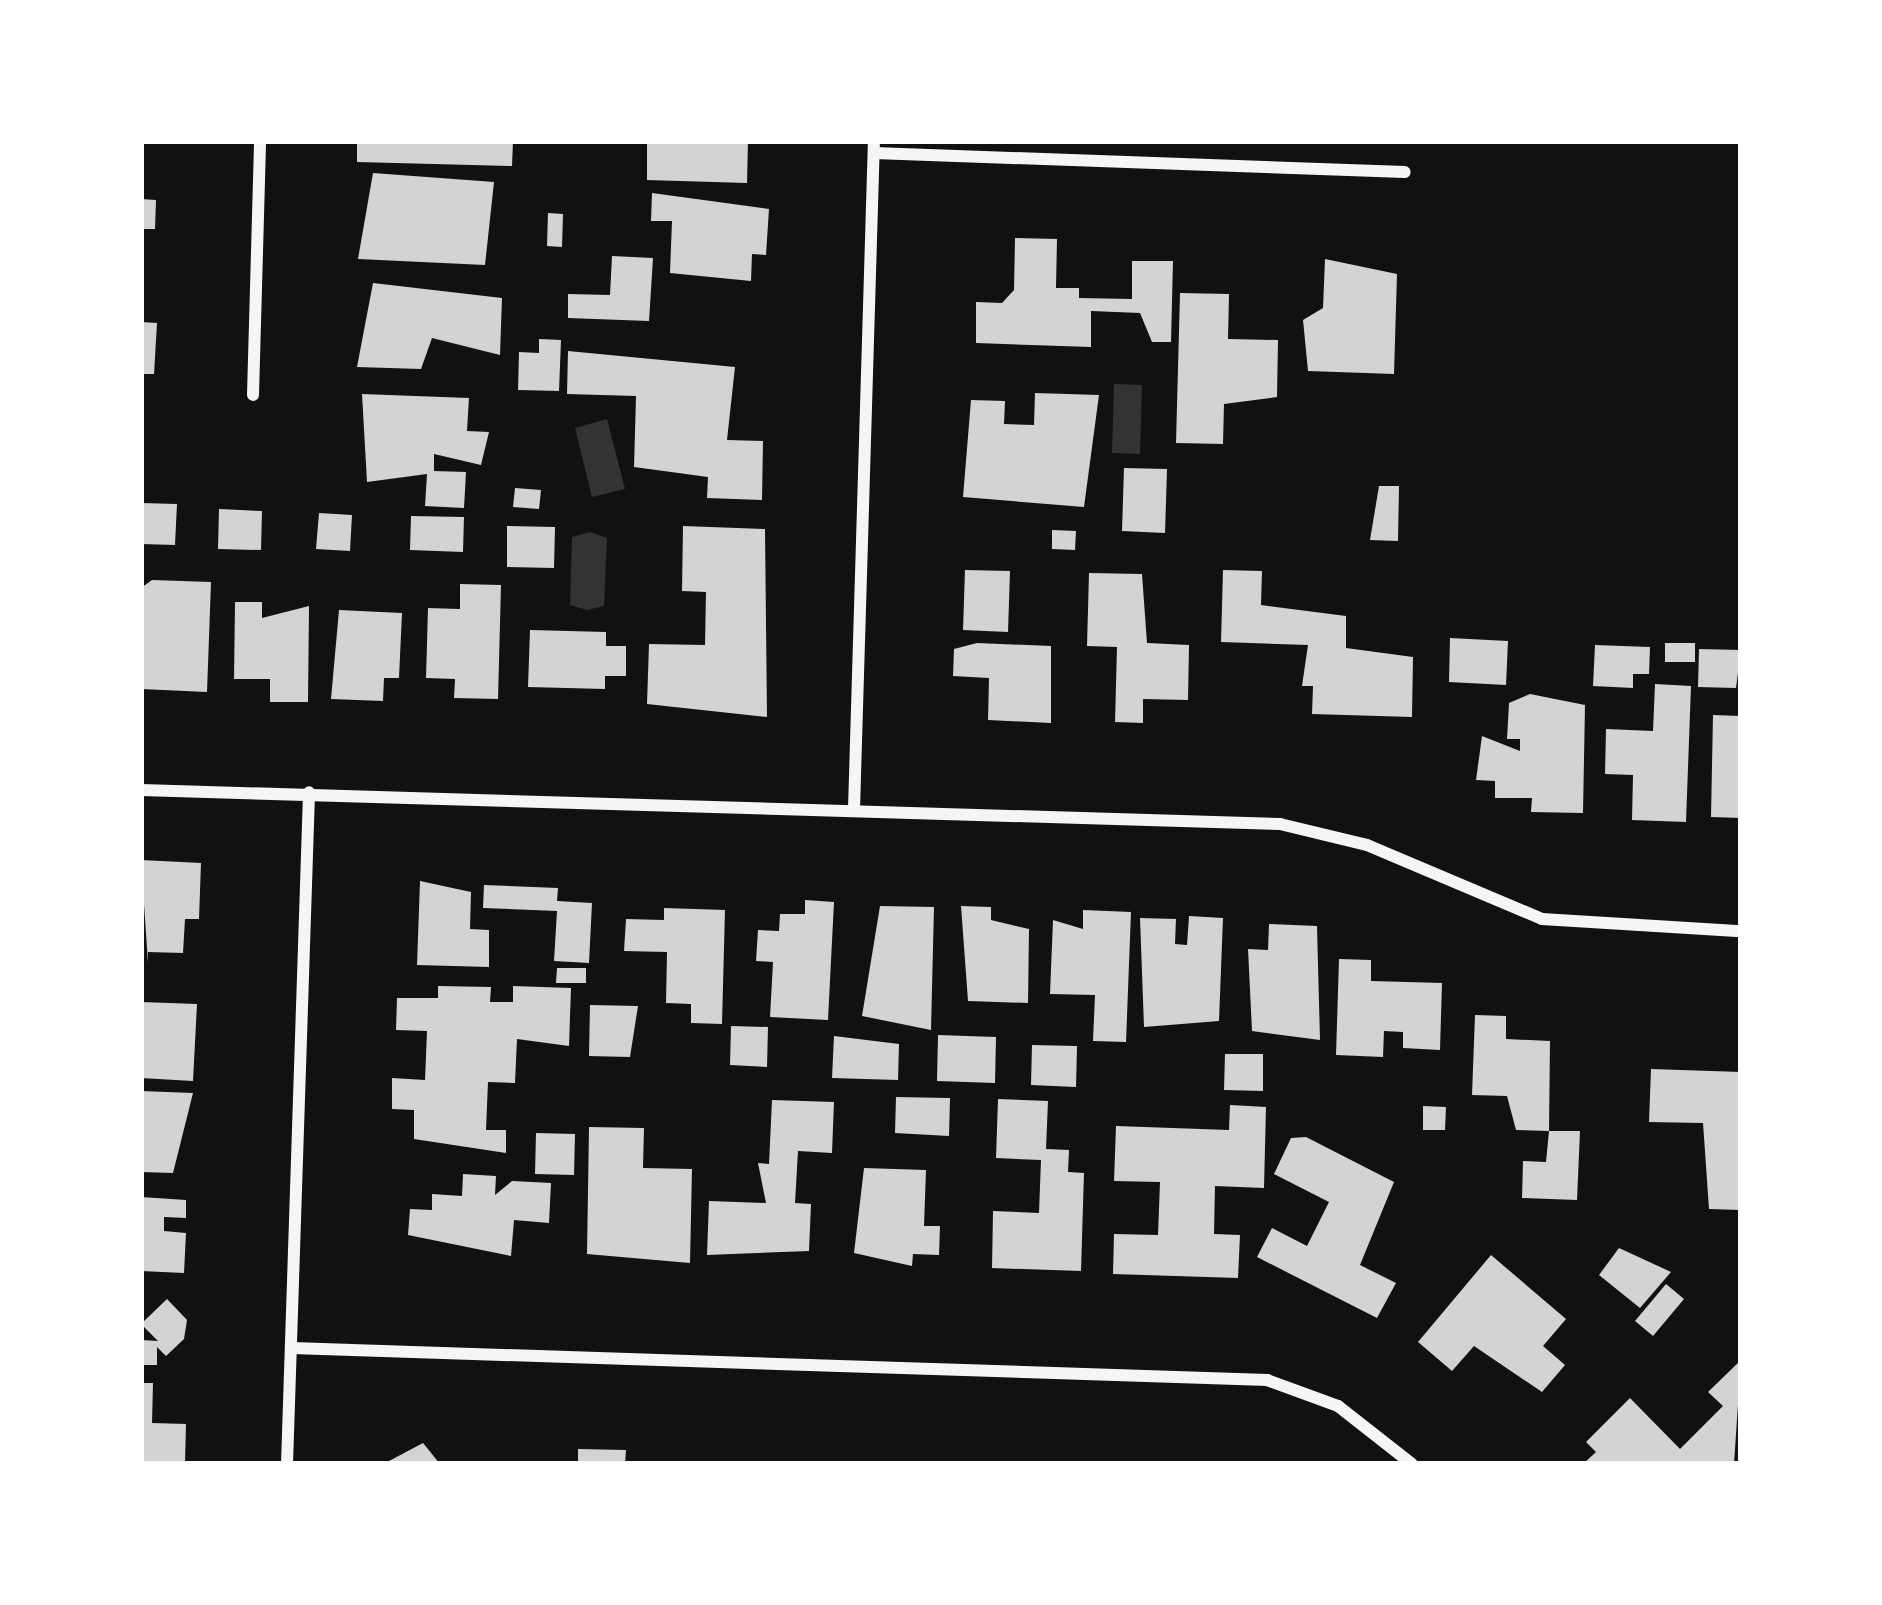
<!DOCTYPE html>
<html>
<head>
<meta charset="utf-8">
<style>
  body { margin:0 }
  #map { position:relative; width:1882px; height:1605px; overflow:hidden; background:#111; font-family:Rubik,sans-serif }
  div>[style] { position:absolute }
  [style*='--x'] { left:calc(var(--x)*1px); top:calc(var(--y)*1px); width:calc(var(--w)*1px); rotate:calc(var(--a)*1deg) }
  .water>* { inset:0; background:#333 }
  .building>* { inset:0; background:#d3d3d3 }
  .minor>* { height:12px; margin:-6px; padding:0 6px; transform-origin:6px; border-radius:6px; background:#f5f5f5 }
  span { translate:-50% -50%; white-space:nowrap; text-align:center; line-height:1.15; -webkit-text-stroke:12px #fff; paint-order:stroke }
  .frame { position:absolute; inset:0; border:144px solid #fff; pointer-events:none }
</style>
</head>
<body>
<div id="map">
  <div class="water">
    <div style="clip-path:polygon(1114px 384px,1142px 385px,1140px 454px,1112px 453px)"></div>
    <div style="clip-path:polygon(607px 419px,625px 489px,592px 497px,575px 428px)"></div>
    <div style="clip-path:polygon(590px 532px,607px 538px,604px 606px,587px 610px,570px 605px,572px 537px)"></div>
  </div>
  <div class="building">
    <div style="clip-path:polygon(357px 141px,513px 141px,512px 166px,357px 162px)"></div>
    <div style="clip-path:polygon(748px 141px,747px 183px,647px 180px,647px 143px)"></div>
    <div style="clip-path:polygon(373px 173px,494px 182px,485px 265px,358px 259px)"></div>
    <div style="clip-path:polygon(652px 193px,769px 209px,766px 255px,752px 254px,751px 281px,670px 273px,672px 221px,651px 221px)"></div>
    <div style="clip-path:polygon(141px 199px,156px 200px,155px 229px,141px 229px)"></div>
    <div style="clip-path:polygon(548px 213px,563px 214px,562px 247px,547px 246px)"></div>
    <div style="clip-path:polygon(1015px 238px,1057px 239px,1056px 288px,1079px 288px,1079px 298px,1132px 299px,1132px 261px,1173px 261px,1171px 342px,1152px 342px,1140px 313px,1091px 311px,1091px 347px,976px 343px,976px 302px,1002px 303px,1014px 290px)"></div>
    <div style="clip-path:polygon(612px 256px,653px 258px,649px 321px,568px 318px,568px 294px,610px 295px)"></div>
    <div style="clip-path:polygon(1325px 259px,1397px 274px,1394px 374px,1308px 371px,1303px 320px,1323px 308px)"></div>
    <div style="clip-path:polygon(373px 283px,502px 298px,500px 355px,432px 338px,421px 369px,357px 367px)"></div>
    <div style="clip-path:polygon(1180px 293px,1229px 294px,1228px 339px,1278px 340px,1277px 397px,1224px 404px,1223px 444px,1176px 443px)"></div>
    <div style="clip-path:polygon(141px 322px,157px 323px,154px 374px,141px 374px)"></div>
    <div style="clip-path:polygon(539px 339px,561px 340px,559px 391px,518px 390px,519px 352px,539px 353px)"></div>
    <div style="clip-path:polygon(568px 351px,735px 367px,727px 440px,763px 441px,762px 500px,707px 498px,708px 477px,634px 467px,636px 396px,567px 394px)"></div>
    <div style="clip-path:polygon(1035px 393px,1099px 395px,1084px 507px,963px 497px,971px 400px,1005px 401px,1004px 424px,1034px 425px)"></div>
    <div style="clip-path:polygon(362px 394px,469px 398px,467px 431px,489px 432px,481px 465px,434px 454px,434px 471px,466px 472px,464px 508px,425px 506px,427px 474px,367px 482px)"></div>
    <div style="clip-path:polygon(1124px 468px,1167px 469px,1165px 533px,1122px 531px)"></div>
    <div style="clip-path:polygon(1379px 486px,1399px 486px,1398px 541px,1370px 540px)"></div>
    <div style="clip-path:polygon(515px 488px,541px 490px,539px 509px,513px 507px)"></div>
    <div style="clip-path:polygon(141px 503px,177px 504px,175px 545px,141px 544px)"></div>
    <div style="clip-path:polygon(219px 509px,262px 511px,261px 550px,218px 549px)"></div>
    <div style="clip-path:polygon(319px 513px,352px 515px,350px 551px,316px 549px)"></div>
    <div style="clip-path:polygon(411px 516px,464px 517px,463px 552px,410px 550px)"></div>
    <div style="clip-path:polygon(507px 526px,555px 527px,554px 568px,507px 567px)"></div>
    <div style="clip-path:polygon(683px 526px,765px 529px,767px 717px,647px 704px,649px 644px,705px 645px,706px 592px,682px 591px)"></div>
    <div style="clip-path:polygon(1052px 530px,1076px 531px,1075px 550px,1052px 549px)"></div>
    <div style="clip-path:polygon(965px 570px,1010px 571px,1008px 632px,963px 630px)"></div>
    <div style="clip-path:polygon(1223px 570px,1262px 571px,1261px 605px,1346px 616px,1346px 648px,1413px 657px,1412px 717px,1312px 714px,1313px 686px,1302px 686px,1308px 645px,1221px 642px)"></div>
    <div style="clip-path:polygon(1089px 573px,1142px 574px,1147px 643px,1189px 645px,1188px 700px,1143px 699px,1143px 723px,1115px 722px,1117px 647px,1087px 646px)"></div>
    <div style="clip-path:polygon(152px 580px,211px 582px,207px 692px,141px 689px,141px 588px)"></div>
    <div style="clip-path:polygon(460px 584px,501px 585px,498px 699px,454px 698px,455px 679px,426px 678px,428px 608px,460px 609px)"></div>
    <div style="clip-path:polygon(235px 602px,262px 602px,262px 618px,309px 606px,308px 702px,270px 702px,270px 679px,234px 679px)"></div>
    <div style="clip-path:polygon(339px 610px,402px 613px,399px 678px,384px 678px,383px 701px,331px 699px)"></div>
    <div style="clip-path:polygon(530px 630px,606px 632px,606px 646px,626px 646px,626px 676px,605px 676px,605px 689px,528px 687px)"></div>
    <div style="clip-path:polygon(1450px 638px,1508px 641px,1506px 685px,1449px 682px)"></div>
    <div style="clip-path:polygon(977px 643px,1051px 646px,1051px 723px,988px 720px,989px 678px,953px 676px,954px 649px)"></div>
    <div style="clip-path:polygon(1665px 643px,1695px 643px,1695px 662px,1665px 662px)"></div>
    <div style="clip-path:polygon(1595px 645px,1650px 647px,1649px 674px,1633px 674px,1633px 688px,1593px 686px)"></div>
    <div style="clip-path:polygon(1699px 649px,1741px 650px,1736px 688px,1698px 687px)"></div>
    <div style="clip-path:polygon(1655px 684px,1691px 686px,1686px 822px,1632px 820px,1633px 775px,1605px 774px,1606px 729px,1653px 731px)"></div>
    <div style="clip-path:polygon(1530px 694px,1585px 705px,1583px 813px,1531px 812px,1532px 798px,1495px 798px,1495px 781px,1476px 780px,1482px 736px,1520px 751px,1520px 739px,1507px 739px,1509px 703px)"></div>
    <div style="clip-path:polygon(1713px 715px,1741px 716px,1741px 818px,1711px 817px)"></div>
    <div style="clip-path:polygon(141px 860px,201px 863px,199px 919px,185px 919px,183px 953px,148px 952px,148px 963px)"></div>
    <div style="clip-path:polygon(420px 881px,471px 892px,470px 929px,489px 930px,489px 967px,417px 965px)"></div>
    <div style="clip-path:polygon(484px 885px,558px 888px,557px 901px,592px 903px,589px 963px,554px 961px,557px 911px,483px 908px)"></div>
    <div style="clip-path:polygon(805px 900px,834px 902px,828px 1020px,770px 1017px,773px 962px,756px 961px,758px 930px,779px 931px,780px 914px,805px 914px)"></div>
    <div style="clip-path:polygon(880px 906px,934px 907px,931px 1030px,862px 1016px)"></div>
    <div style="clip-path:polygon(961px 906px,991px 907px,991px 920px,1029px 929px,1028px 1003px,968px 1001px)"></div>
    <div style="clip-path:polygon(664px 908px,725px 910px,722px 1024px,691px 1023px,691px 1004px,666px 1003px,667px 952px,624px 951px,626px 919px,664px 920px)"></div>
    <div style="clip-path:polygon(1083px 910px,1131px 912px,1126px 1042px,1093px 1041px,1095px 995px,1050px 994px,1053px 920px,1083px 929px)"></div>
    <div style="clip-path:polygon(1189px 916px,1223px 918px,1219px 1021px,1144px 1027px,1140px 918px,1176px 919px,1175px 944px,1187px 945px)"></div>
    <div style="clip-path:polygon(1269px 924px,1317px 926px,1320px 1040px,1252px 1031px,1248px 949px,1268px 950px)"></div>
    <div style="clip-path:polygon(1339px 959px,1371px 960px,1371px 981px,1442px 983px,1440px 1050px,1403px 1048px,1403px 1032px,1384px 1031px,1383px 1057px,1336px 1055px)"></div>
    <div style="clip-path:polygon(557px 968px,586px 968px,586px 983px,556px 983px)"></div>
    <div style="clip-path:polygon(438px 986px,491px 987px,490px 1002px,513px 1002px,513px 986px,571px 988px,569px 1046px,517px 1039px,515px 1083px,488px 1082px,486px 1130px,506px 1130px,506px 1153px,414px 1139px,414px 1110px,392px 1109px,392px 1078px,425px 1080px,427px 1031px,396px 1030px,397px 998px,438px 998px)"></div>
    <div style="clip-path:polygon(141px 1002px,197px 1004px,193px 1081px,141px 1078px)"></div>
    <div style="clip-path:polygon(590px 1005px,638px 1006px,630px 1057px,589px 1056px)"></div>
    <div style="clip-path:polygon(1475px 1015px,1506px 1016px,1506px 1039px,1550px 1041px,1549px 1131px,1516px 1130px,1507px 1096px,1472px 1095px)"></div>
    <div style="clip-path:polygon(731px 1026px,768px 1027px,767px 1067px,730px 1065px)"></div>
    <div style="clip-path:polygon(938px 1035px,996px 1037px,995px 1083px,937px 1081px)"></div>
    <div style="clip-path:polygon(834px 1036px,899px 1044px,898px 1080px,832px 1078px)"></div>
    <div style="clip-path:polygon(1032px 1045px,1077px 1046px,1076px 1087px,1031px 1085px)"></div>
    <div style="clip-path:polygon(1225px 1054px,1263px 1054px,1263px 1091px,1224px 1090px)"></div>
    <div style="clip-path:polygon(1651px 1069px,1741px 1072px,1741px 1210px,1709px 1209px,1703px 1123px,1649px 1122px)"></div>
    <div style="clip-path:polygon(141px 1091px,193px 1093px,173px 1173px,141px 1172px)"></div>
    <div style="clip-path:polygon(896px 1097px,950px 1098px,949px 1136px,895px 1133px)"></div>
    <div style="clip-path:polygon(998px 1099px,1048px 1101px,1046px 1149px,1069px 1150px,1068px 1172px,1084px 1173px,1081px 1271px,992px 1268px,993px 1211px,1039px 1213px,1041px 1160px,996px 1158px)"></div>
    <div style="clip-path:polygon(772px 1100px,834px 1102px,832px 1153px,798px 1151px,795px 1203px,811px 1204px,809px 1251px,707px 1255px,709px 1201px,766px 1203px,758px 1163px,769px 1164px)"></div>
    <div style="clip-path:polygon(1230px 1105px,1266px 1107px,1264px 1188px,1215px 1186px,1214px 1234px,1240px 1235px,1238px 1278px,1113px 1274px,1114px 1234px,1158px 1235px,1160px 1182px,1114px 1181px,1116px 1126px,1229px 1130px)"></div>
    <div style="clip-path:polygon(1423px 1106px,1446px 1107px,1445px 1130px,1423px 1130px)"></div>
    <div style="clip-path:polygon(589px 1127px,644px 1128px,643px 1168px,692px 1169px,690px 1263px,587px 1254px)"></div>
    <div style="clip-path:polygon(1549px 1131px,1580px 1131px,1577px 1200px,1522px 1198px,1523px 1161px,1546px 1162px)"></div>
    <div style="clip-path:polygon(536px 1133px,575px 1134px,574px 1175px,535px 1174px)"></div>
    <div style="clip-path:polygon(1306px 1137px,1394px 1182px,1360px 1265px,1396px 1283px,1377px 1318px,1257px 1257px,1272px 1228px,1307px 1246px,1329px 1202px,1274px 1174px,1291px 1138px)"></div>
    <div style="clip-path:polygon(864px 1168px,926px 1170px,924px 1226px,940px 1226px,939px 1255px,913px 1254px,912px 1266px,854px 1253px)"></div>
    <div style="clip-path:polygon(463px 1174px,496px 1176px,495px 1195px,512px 1181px,551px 1183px,549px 1223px,514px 1220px,511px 1256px,408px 1235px,410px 1209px,432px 1210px,432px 1194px,462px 1196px)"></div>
    <div style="clip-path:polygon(141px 1197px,186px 1200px,186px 1218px,164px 1217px,164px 1231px,186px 1233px,184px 1273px,141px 1271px)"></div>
    <div style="clip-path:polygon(1619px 1248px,1671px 1272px,1640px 1308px,1599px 1275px)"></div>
    <div style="clip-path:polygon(1491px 1255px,1566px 1319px,1543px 1346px,1565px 1365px,1542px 1392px,1474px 1346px,1452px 1371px,1418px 1342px)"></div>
    <div style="clip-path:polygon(1666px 1284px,1684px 1299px,1653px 1336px,1635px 1321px)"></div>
    <div style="clip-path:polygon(167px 1299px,187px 1320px,184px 1339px,166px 1356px,157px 1347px,157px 1365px,141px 1365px,141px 1340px,158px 1341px,141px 1324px)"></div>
    <div style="clip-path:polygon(1741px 1360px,1734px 1464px,1583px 1464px,1596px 1452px,1586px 1442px,1630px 1398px,1680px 1449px,1723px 1406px,1708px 1392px)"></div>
    <div style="clip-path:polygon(141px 1383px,153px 1383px,152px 1423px,186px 1424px,185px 1463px,141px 1461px)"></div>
    <div style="clip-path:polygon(423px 1443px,440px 1464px,390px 1464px,389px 1461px)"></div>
    <div style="clip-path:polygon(578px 1449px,626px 1450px,625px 1464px,578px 1464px)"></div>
  </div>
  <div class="minor">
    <div style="--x:874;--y:153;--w:531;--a:2.05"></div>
    <div style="--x:253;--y:395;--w:254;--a:-88.4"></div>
    <div style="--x:141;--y:790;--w:1140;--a:1.71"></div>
    <div style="--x:1280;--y:824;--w:89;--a:13.6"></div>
    <div style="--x:1367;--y:845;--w:190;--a:22.9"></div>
    <div style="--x:1542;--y:919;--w:199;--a:3.5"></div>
    <div style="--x:854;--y:809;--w:668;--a:-88.29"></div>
    <div style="--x:292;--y:1348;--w:976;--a:1.88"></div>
    <div style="--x:1267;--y:1380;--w:76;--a:20.1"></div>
    <div style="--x:1338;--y:1406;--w:94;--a:38.1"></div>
    <div style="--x:287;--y:1464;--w:672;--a:-88.12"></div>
  </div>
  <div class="frame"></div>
</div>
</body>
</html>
